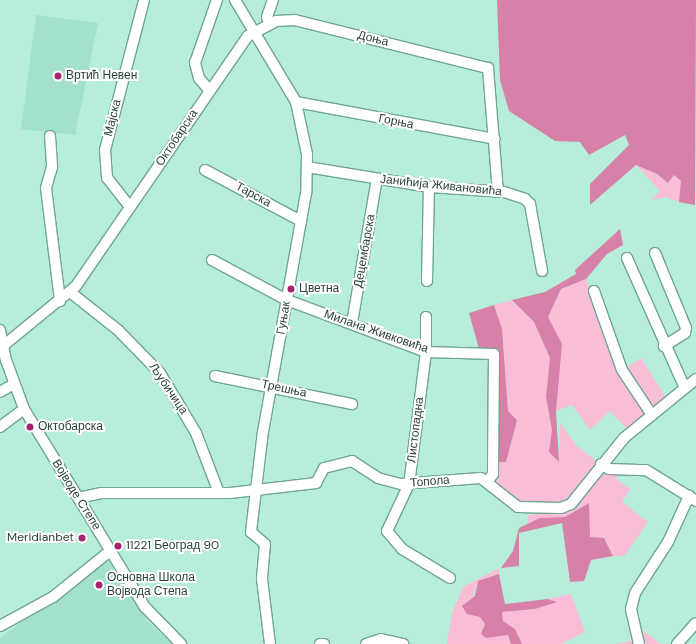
<!DOCTYPE html>
<html>
<head>
<meta charset="utf-8">
<style>
  body { margin:0 }
  #map { position:relative; width:696px; height:644px; overflow:hidden; background:#b7eeda; font-family:"DM Sans",sans-serif }
  div>[style] { position:absolute }
  [style*='--x'] { left:calc(var(--x)*1px); top:calc(var(--y)*1px); width:calc(var(--w)*1px); rotate:calc(var(--a)*1deg) }
  .built>* { inset:0; background:#a3e1cb }
  .green>* { inset:0; background:#f9bdd8 }
  .forest>* { inset:0; background:#d780aa }
  .roads { filter:drop-shadow(1px 0 #70a592) drop-shadow(-1px 0 #70a592) drop-shadow(0 1px #70a592) drop-shadow(0 -1px #70a592) }
  .minor>* { height:10px; margin:-5px; padding:0 5px; transform-origin:5px; border-radius:5px; background:#fff }
  .dots>* { width:11px; height:11px; translate:-50% -50%; box-sizing:border-box; border:2px solid #fff; border-radius:50% }
  span { translate:-50% -50%; white-space:nowrap; text-align:center; line-height:1.15; -webkit-text-stroke:4px #fff; paint-order:stroke }
  .street-label { font-size:12px; color:#2c423a }
  .poi-label { font-size:12px; color:#2c423a }
  .left { translate:0 -50%; text-align:left }
  .right { translate:-100% -50%; text-align:right }
</style>
</head>
<body>
<div id="map">
  <div class="built">
    <div style="clip-path:polygon(36px 15px,98px 23px,75px 135px,21px 129px)"></div>
    <div style="clip-path:polygon(107px 559px,148px 622px,172px 644px,0 644px,0 638px)"></div>
  </div>
  <div class="green">
    <div style="clip-path:polygon(636px 165px,657px 174px,668px 183px,674px 175px,681px 181px,679px 202px,665px 197px,651px 200px,660px 191px)"></div>
    <div style="clip-path:polygon(586px 279px,620px 372px,641px 358px,668px 401px,631px 433px,610px 411px,590px 430px,572px 405px,556px 411px,558px 381px,548px 317px,561px 289px)"></div>
    <div style="clip-path:polygon(512px 300px,534px 322px,550px 358px,546px 397px,552px 430px,550px 452px,559px 462px,560px 423px,577px 446px,597px 462px,570px 499px,558px 504px,526px 505px,506px 495px,496px 480px,496px 462px,506px 462px,517px 420px,508px 411px,502px 329px,494px 305px)"></div>
    <div style="clip-path:polygon(619px 473px,616px 479px,630px 489px,622px 502px,648px 522px,624px 556px,613px 556px,604px 538px,590px 537px,585px 505px,565px 517px,527px 523px,528px 515px,561px 512px,600px 475px)"></div>
    <div style="clip-path:polygon(499px 568px,499px 574px,478px 581px,467px 614px,480px 617px,497px 635px,508px 635px,511px 644px,447px 644px,452px 613px,463px 587px)"></div>
    <div style="clip-path:polygon(571px 594px,585px 632px,561px 644px,522px 644px,515px 629px,503px 621px,502px 612px,535px 609px,556px 602px,547px 599px)"></div>
    <div style="clip-path:polygon(636px 626px,661px 644px,616px 644px,638px 639px)"></div>
  </div>
  <div class="forest">
    <div style="clip-path:polygon(497px 0,696px 0,695px 205px,679px 202px,681px 181px,674px 175px,668px 183px,657px 174px,636px 165px,590px 205px,590px 184px,629px 145px,625px 135px,589px 155px,580px 142px,555px 141px,509px 111px,500px 80px)"></div>
    <div style="clip-path:polygon(620px 229px,623px 245px,607px 254px,586px 279px,561px 289px,548px 317px,562px 344px,556px 411px,559px 462px,549px 452px,552px 430px,546px 397px,550px 358px,534px 322px,512px 300px,545px 292px,576px 274px,575px 270px)"></div>
    <div style="clip-path:polygon(494px 305px,502px 329px,508px 411px,517px 420px,506px 462px,496px 462px,492px 353px,479px 349px,469px 313px)"></div>
    <div style="clip-path:polygon(589px 503px,590px 537px,604px 538px,613px 556px,591px 560px,584px 581px,570px 582px,562px 523px,519px 533px,519px 566px,501px 568px,513px 551px,519px 528px,540px 518px,565px 517px)"></div>
    <div style="clip-path:polygon(499px 574px,505px 604px,547px 599px,557px 602px,535px 609px,502px 612px,503px 621px,515px 629px,522px 644px,511px 644px,508px 635px,486px 638px,481px 634px,485px 624px,480px 617px,467px 614px,462px 606px,475px 596px,478px 581px)"></div>
  </div>
  <div class="roads">
    <div class="minor">
      <div style="--x:235;--y:0;--w:119;--a:59.1"></div>
      <div style="--x:296;--y:102;--w:53;--a:78.1"></div>
      <div style="--x:307;--y:154;--w:39;--a:91"></div>
      <div style="--x:306;--y:193;--w:242;--a:100.2"></div>
      <div style="--x:263;--y:431;--w:102;--a:96.8"></div>
      <div style="--x:251;--y:532;--w:18;--a:41"></div>
      <div style="--x:265;--y:544;--w:35;--a:95"></div>
      <div style="--x:262;--y:579;--w:65;--a:83"></div>
      <div style="--x:269;--y:23;--w:6;--a:-108"></div>
      <div style="--x:267;--y:17;--w:18;--a:-71"></div>
      <div style="--x:209;--y:90;--w:16;--a:-130"></div>
      <div style="--x:199;--y:78;--w:16;--a:-105"></div>
      <div style="--x:195;--y:63;--w:67;--a:-70.8"></div>
      <div style="--x:296;--y:102;--w:202;--a:10.5"></div>
      <div style="--x:50;--y:136;--w:31;--a:86"></div>
      <div style="--x:52;--y:167;--w:22;--a:106"></div>
      <div style="--x:46;--y:188;--w:114;--a:82.9"></div>
      <div style="--x:307;--y:167;--w:124;--a:9.3"></div>
      <div style="--x:429;--y:187;--w:75;--a:3.8"></div>
      <div style="--x:504;--y:192;--w:22;--a:18"></div>
      <div style="--x:525;--y:199;--w:7;--a:45"></div>
      <div style="--x:530;--y:204;--w:68;--a:79.8"></div>
      <div style="--x:205;--y:170;--w:109;--a:28"></div>
      <div style="--x:130;--y:207;--w:37;--a:-128"></div>
      <div style="--x:107;--y:178;--w:28;--a:-94"></div>
      <div style="--x:105;--y:150;--w:155;--a:-75.4"></div>
      <div style="--x:655;--y:253;--w:81;--a:67.5"></div>
      <div style="--x:686;--y:328;--w:5;--a:101"></div>
      <div style="--x:685;--y:333;--w:25;--a:148"></div>
      <div style="--x:627;--y:258;--w:142;--a:66"></div>
      <div style="--x:212;--y:260;--w:85;--a:28.1"></div>
      <div style="--x:287;--y:300;--w:148;--a:20.5"></div>
      <div style="--x:426;--y:352;--w:68;--a:1.7"></div>
      <div style="--x:494;--y:354;--w:120;--a:90.5"></div>
      <div style="--x:493;--y:474;--w:9;--a:126"></div>
      <div style="--x:427;--y:281;--w:94;--a:-88.8"></div>
      <div style="--x:594;--y:291;--w:84;--a:70.5"></div>
      <div style="--x:622;--y:370;--w:54;--a:56.3"></div>
      <div style="--x:70;--y:292;--w:61;--a:38.4"></div>
      <div style="--x:118;--y:330;--w:60;--a:45.7"></div>
      <div style="--x:160;--y:373;--w:70;--a:59"></div>
      <div style="--x:196;--y:433;--w:64;--a:69"></div>
      <div style="--x:426;--y:317;--w:35;--a:90"></div>
      <div style="--x:426;--y:352;--w:133;--a:97.3"></div>
      <div style="--x:409;--y:484;--w:52;--a:115.1"></div>
      <div style="--x:387;--y:531;--w:23;--a:50"></div>
      <div style="--x:402;--y:549;--w:56;--a:31.1"></div>
      <div style="--x:352;--y:323;--w:146;--a:-80.2"></div>
      <div style="--x:0;--y:330;--w:31;--a:79"></div>
      <div style="--x:6;--y:360;--w:52;--a:69.8"></div>
      <div style="--x:24;--y:409;--w:232;--a:58.6"></div>
      <div style="--x:145;--y:607;--w:52;--a:45.8"></div>
      <div style="--x:3;--y:346;--w:94;--a:-39.4"></div>
      <div style="--x:76;--y:286;--w:303;--a:-55.5"></div>
      <div style="--x:248;--y:36;--w:32;--a:-28"></div>
      <div style="--x:276;--y:21;--w:19;--a:-3"></div>
      <div style="--x:295;--y:20;--w:199;--a:14"></div>
      <div style="--x:488;--y:68;--w:124;--a:85.4"></div>
      <div style="--x:215;--y:376;--w:140;--a:11.6"></div>
      <div style="--x:0;--y:392;--w:16;--a:-30"></div>
      <div style="--x:0;--y:427;--w:30;--a:-37"></div>
      <div style="--x:601;--y:464;--w:9;--a:32"></div>
      <div style="--x:609;--y:469;--w:37;--a:2"></div>
      <div style="--x:646;--y:470;--w:59;--a:31.8"></div>
      <div style="--x:78;--y:498;--w:24;--a:-12"></div>
      <div style="--x:101;--y:493;--w:129;--a:0"></div>
      <div style="--x:230;--y:493;--w:87;--a:-6.6"></div>
      <div style="--x:316;--y:483;--w:17;--a:-62"></div>
      <div style="--x:324;--y:468;--w:29;--a:-14"></div>
      <div style="--x:352;--y:461;--w:31;--a:33"></div>
      <div style="--x:378;--y:478;--w:24;--a:15"></div>
      <div style="--x:401;--y:484;--w:80;--a:-4.3"></div>
      <div style="--x:481;--y:478;--w:47;--a:38.1"></div>
      <div style="--x:518;--y:507;--w:43;--a:1.3"></div>
      <div style="--x:561;--y:508;--w:11;--a:-22"></div>
      <div style="--x:571;--y:504;--w:85;--a:-51.2"></div>
      <div style="--x:624;--y:438;--w:93;--a:-39.3"></div>
      <div style="--x:0;--y:626;--w:60;--a:-28.7"></div>
      <div style="--x:53;--y:597;--w:73;--a:-38.9"></div>
      <div style="--x:320;--y:644;--w:4;--a:0"></div>
      <div style="--x:366;--y:644;--w:16;--a:-18"></div>
      <div style="--x:381;--y:639;--w:23;--a:13"></div>
      <div style="--x:639;--y:644;--w:36;--a:-103"></div>
      <div style="--x:631;--y:609;--w:16;--a:-76"></div>
      <div style="--x:635;--y:593;--w:61;--a:-57.1"></div>
      <div style="--x:668;--y:542;--w:51;--a:-65.5"></div>
      <div style="--x:677;--y:644;--w:28;--a:-48"></div>
    </div>
  </div>
  <div class="dots">
    <div style="left:58px;top:76px;background:#a62370"></div>
    <div style="left:291px;top:289px;background:#a62370"></div>
    <div style="left:30px;top:427px;background:#a62370"></div>
    <div style="left:82px;top:538px;background:#a62370"></div>
    <div style="left:118px;top:546px;background:#a62370"></div>
    <div style="left:99px;top:585px;background:#a62370"></div>
  </div>
  <div class="street-label">
    <span style="left:373px;top:39px;rotate:14deg">Доња</span>
    <span style="left:113px;top:118px;rotate:-76deg">Мајска</span>
    <span style="left:396px;top:122px;rotate:11deg">Горња</span>
    <span style="left:177px;top:138px;rotate:-56deg">Октобарска</span>
    <span style="left:441px;top:186px;rotate:6deg">Јанићија Живановића</span>
    <span style="left:253px;top:195px;rotate:29deg">Тарска</span>
    <span style="left:365px;top:251px;rotate:-80deg">Децембарска</span>
    <span style="left:284px;top:318px;rotate:-80deg">Гуњак</span>
    <span style="left:376px;top:332px;rotate:19deg">Милана Живковића</span>
    <span style="left:168px;top:389px;rotate:56deg">Љубичица</span>
    <span style="left:284px;top:389px;rotate:12deg">Трешња</span>
    <span style="left:416px;top:430px;rotate:-83deg">Листопадна</span>
    <span style="left:430px;top:482px;rotate:-5deg">Топола</span>
    <span style="left:76px;top:495px;rotate:58deg">Војводе Степе</span>
  </div>
  <div class="poi-label">
    <span class="left" style="left:66px;top:76px">Вртић Невен</span>
    <span class="left" style="left:299px;top:289px">Цветна</span>
    <span class="left" style="left:38px;top:427px">Октобарска</span>
    <span class="right" style="left:74px;top:538px">Meridianbet</span>
    <span class="left" style="left:126px;top:546px">11221 Београд 90</span>
    <span class="left" style="left:107px;top:585px">Основна Школа<br>Војвода Степа</span>
  </div>
</div>
</body>
</html>
